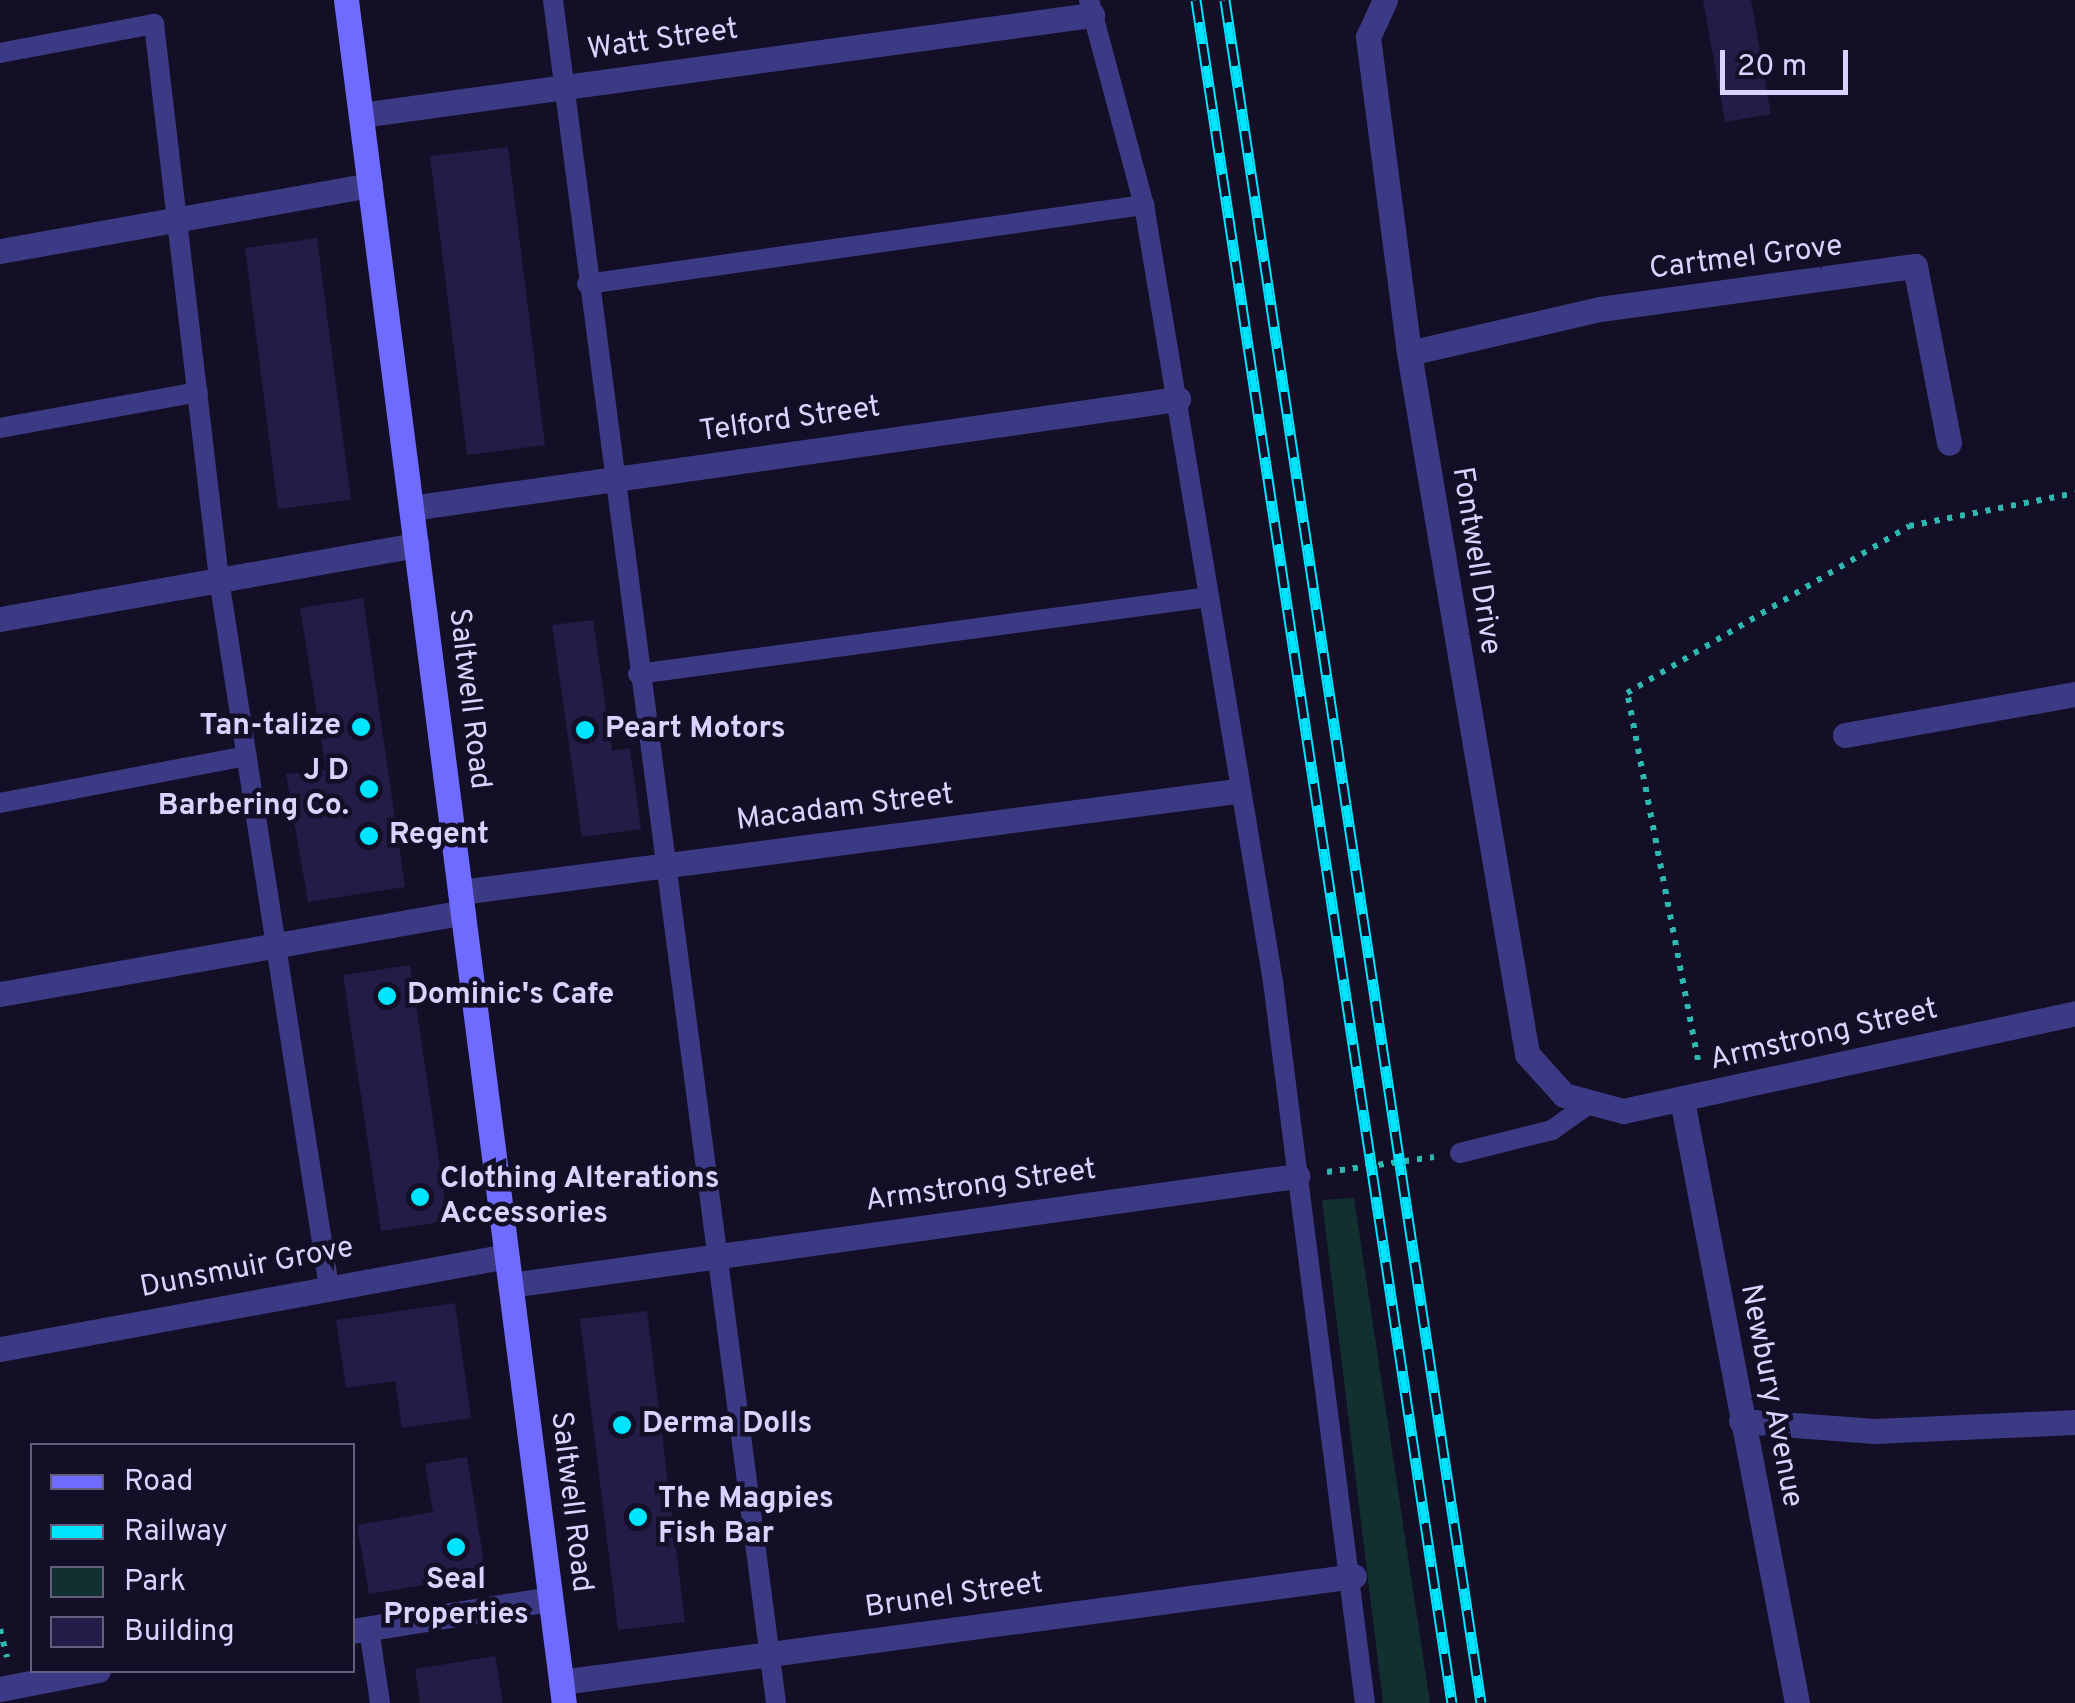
<!DOCTYPE html>
<html>
<head>
<meta charset="utf-8">
<style>
  body { margin:0 }
  #map { position:relative; width:2075px; height:1703px; overflow:hidden; background:#130f26; font-family:Overpass,sans-serif }
  div>[style] { position:absolute }
  [style*='--x'] { left:calc(var(--x)*1px); top:calc(var(--y)*1px); width:calc(var(--w)*1px); rotate:calc(var(--a)*1deg) }
  .green>* { inset:0; background:#12302f }
  .building>* { inset:0; background:#241b47 }
  .path>* { height:6px; margin-top:-3px; transform-origin:0; background:repeating-linear-gradient(90deg,#2fb8b0 0 5px,transparent 0 13px) }
  .lane>* { height:20px; margin:-10px; padding:0 10px; transform-origin:10px; border-radius:10px; background:#3d3a85 }
  .street>* { height:25px; margin:-12.5px; padding:0 12.5px; transform-origin:12.5px; border-radius:12.5px; background:#3d3a85 }
  .secondary>* { height:25px; margin:-12.5px; padding:0 12.5px; transform-origin:12.5px; border-radius:12.5px; background:#6f6bff }
  .rail>* { height:11px; margin-top:-5.5px; transform-origin:0; background:repeating-linear-gradient(90deg,#130f26 0 22px,#00e5ff 0 44px); box-sizing:border-box; border-block:2px solid #00e5ff }
  .dots>* { width:28px; height:28px; translate:-50% -50%; box-sizing:border-box; border:5px solid #130f26; border-radius:50% }
  span { translate:-50% -50%; white-space:nowrap; text-align:center; line-height:1.15; -webkit-text-stroke:9px #130f26; paint-order:stroke }
  .street-label { font-size:30px; color:#d9d4ff }
  .poi-label { font-size:30px; color:#d9d4ff; font-weight:700 }
  .right { translate:-100% -50%; text-align:right }
  .left { translate:0 -50%; text-align:left }
  .legend { position:absolute; left:30px; top:1443px; width:325px; height:230px; box-sizing:border-box; background:#130f26; border:2px solid #625e7d; margin:0; padding:12px 18px; list-style:none; font-size:30px; color:#d9d4ff }
  .legend li { display:flex; align-items:center; gap:20px; height:50px }
  .legend b { width:50px; border:2px solid #625e7d }
  .scale { position:absolute; left:1720px; top:50px; width:128px; height:45px; box-sizing:border-box; border:5px solid #d9d4ff; border-top:0; padding-left:12px; font-size:30px; line-height:35px; white-space:nowrap; color:#d9d4ff; -webkit-text-stroke:8px #130f26; paint-order:stroke }
</style>
</head>
<body>
<div id="map">
  <div class="green">
    <div style="clip-path:polygon(1354px 1198px,1430px 1703px,1383px 1703px,1322px 1200px)"></div>
  </div>
  <div class="building">
    <div style="clip-path:polygon(1703px 0,1751px 0,1771px 114px,1725px 122px)"></div>
    <div style="clip-path:polygon(508px 147px,545px 445px,467px 455px,430px 156px)"></div>
    <div style="clip-path:polygon(317px 238px,351px 500px,278px 509px,245px 248px)"></div>
    <div style="clip-path:polygon(363px 598px,405px 887px,308px 902px,286px 774px,326px 770px,300px 608px)"></div>
    <div style="clip-path:polygon(593px 620px,612px 751px,630px 748px,641px 829px,582px 837px,552px 625px)"></div>
    <div style="clip-path:polygon(410px 965px,448px 1221px,381px 1231px,343px 975px)"></div>
    <div style="clip-path:polygon(455px 1303px,471px 1418px,402px 1428px,395px 1381px,346px 1388px,336px 1320px)"></div>
    <div style="clip-path:polygon(647px 1311px,685px 1622px,618px 1630px,580px 1319px)"></div>
    <div style="clip-path:polygon(467px 1457px,486px 1575px,369px 1594px,357px 1525px,433px 1512px,425px 1464px)"></div>
    <div style="clip-path:polygon(495px 1656px,503px 1703px,420px 1703px,415px 1669px)"></div>
  </div>
  <div class="path">
    <div style="--x:1698;--y:1060;--w:374;--a:-100.9"></div>
    <div style="--x:1627;--y:693;--w:328;--a:-30.6"></div>
    <div style="--x:1909;--y:526;--w:169;--a:-11.2"></div>
    <div style="--x:1327;--y:1172;--w:108;--a:-8"></div>
    <div style="--x:0;--y:1629;--w:29;--a:76"></div>
  </div>
  <div class="lane">
    <div style="--x:553;--y:0;--w:1718;--a:82.54"></div>
    <div style="--x:1089;--y:0;--w:212;--a:75"></div>
    <div style="--x:1144;--y:205;--w:788;--a:80.57"></div>
    <div style="--x:1273;--y:982;--w:727;--a:82.73"></div>
    <div style="--x:0;--y:53;--w:157;--a:-10.7"></div>
    <div style="--x:154;--y:24;--w:559;--a:83.32"></div>
    <div style="--x:219;--y:579;--w:716;--a:81.17"></div>
    <div style="--x:587;--y:284;--w:563;--a:-8.07"></div>
    <div style="--x:0;--y:428;--w:201;--a:-10.3"></div>
    <div style="--x:638;--y:674;--w:575;--a:-7.69"></div>
    <div style="--x:0;--y:803;--w:251;--a:-10.8"></div>
    <div style="--x:1460;--y:1153;--w:95;--a:-14"></div>
    <div style="--x:1552;--y:1130;--w:42;--a:-35.2"></div>
    <div style="--x:369;--y:1629;--w:75;--a:81.5"></div>
  </div>
  <div class="street">
    <div style="--x:1385;--y:0;--w:41;--a:114.7"></div>
    <div style="--x:1368;--y:37;--w:319;--a:82.6"></div>
    <div style="--x:1409;--y:353;--w:711;--a:80.44"></div>
    <div style="--x:1527;--y:1054;--w:55;--a:47.9"></div>
    <div style="--x:1564;--y:1095;--w:61;--a:15.2"></div>
    <div style="--x:1623;--y:1111;--w:463;--a:-12.2"></div>
    <div style="--x:361;--y:115;--w:738;--a:-7.79"></div>
    <div style="--x:0;--y:251;--w:376;--a:-10.1"></div>
    <div style="--x:1409;--y:353;--w:196;--a:-13"></div>
    <div style="--x:1600;--y:309;--w:318;--a:-7.8"></div>
    <div style="--x:1915;--y:266;--w:180;--a:79.1"></div>
    <div style="--x:411;--y:508;--w:775;--a:-8.09"></div>
    <div style="--x:0;--y:619;--w:423;--a:-10.1"></div>
    <div style="--x:1845;--y:735;--w:234;--a:-10.1"></div>
    <div style="--x:460;--y:892;--w:784;--a:-7.41"></div>
    <div style="--x:0;--y:994;--w:470;--a:-10"></div>
    <div style="--x:1682;--y:1100;--w:614;--a:79.2"></div>
    <div style="--x:510;--y:1285;--w:795;--a:-7.89"></div>
    <div style="--x:0;--y:1349;--w:515;--a:-10.39"></div>
    <div style="--x:1741;--y:1421;--w:134;--a:4.3"></div>
    <div style="--x:1875;--y:1431;--w:200;--a:-2.6"></div>
    <div style="--x:352;--y:1631;--w:200;--a:-9.2"></div>
    <div style="--x:561;--y:1682;--w:800;--a:-7.61"></div>
    <div style="--x:0;--y:1689;--w:100;--a:-11"></div>
  </div>
  <div class="secondary">
    <div style="--x:346;--y:0;--w:1717;--a:82.71"></div>
  </div>
  <div class="rail">
    <div style="--x:1196;--y:0;--w:1722;--a:81.45"></div>
    <div style="--x:1225;--y:0;--w:1722;--a:81.45"></div>
  </div>
  <div class="dots">
    <div style="left:361px;top:727px;background:#00e5ff"></div>
    <div style="left:585px;top:730px;background:#00e5ff"></div>
    <div style="left:369px;top:789px;background:#00e5ff"></div>
    <div style="left:369px;top:836px;background:#00e5ff"></div>
    <div style="left:387px;top:996px;background:#00e5ff"></div>
    <div style="left:420px;top:1197px;background:#00e5ff"></div>
    <div style="left:622px;top:1425px;background:#00e5ff"></div>
    <div style="left:638px;top:1517px;background:#00e5ff"></div>
    <div style="left:456px;top:1547px;background:#00e5ff"></div>
  </div>
  <div class="street-label">
    <span style="left:663px;top:41px;rotate:-8deg">Watt Street</span>
    <span style="left:1746px;top:259px;rotate:-7deg">Cartmel Grove</span>
    <span style="left:790px;top:421px;rotate:-8deg">Telford Street</span>
    <span style="left:1475px;top:561px;rotate:81deg">Fontwell Drive</span>
    <span style="left:468px;top:699px;rotate:83deg">Saltwell Road</span>
    <span style="left:845px;top:809px;rotate:-7deg">Macadam Street</span>
    <span style="left:1824px;top:1036px;rotate:-13deg">Armstrong Street</span>
    <span style="left:981px;top:1187px;rotate:-8deg">Armstrong Street</span>
    <span style="left:247px;top:1269px;rotate:-11deg">Dunsmuir Grove</span>
    <span style="left:1770px;top:1396px;rotate:79deg">Newbury Avenue</span>
    <span style="left:570px;top:1502px;rotate:83deg">Saltwell Road</span>
    <span style="left:954px;top:1597px;rotate:-8deg">Brunel Street</span>
  </div>
  <div class="poi-label">
    <span class="right" style="left:341px;top:727px">Tan-talize</span>
    <span class="left" style="left:605px;top:730px">Peart Motors</span>
    <span class="right" style="left:349px;top:789px">J D<br>Barbering Co.</span>
    <span class="left" style="left:389px;top:836px">Regent</span>
    <span class="left" style="left:407px;top:996px">Dominic's Cafe</span>
    <span class="left" style="left:440px;top:1197px">Clothing Alterations<br>Accessories</span>
    <span class="left" style="left:642px;top:1425px">Derma Dolls</span>
    <span class="left" style="left:658px;top:1517px">The Magpies<br>Fish Bar</span>
    <span style="left:456px;top:1598px">Seal<br>Properties</span>
  </div>
  <ul class="legend">
  <li><b style="height:12px;background:#6f6bff"></b>Road</li>
  <li><b style="height:12px;background:#00e5ff"></b>Railway</li>
  <li><b style="height:28px;background:#12302f"></b>Park</li>
  <li><b style="height:28px;background:#241b47"></b>Building</li>
  </ul>
  <div class="scale">20 m</div>
</div>
</body>
</html>
